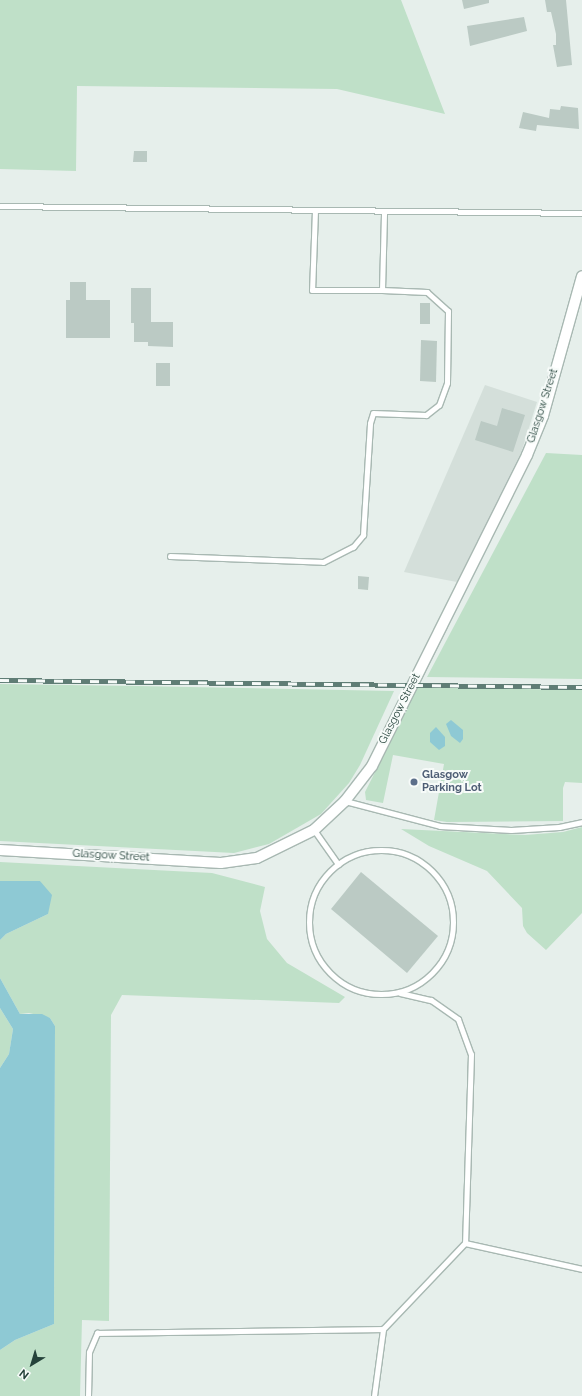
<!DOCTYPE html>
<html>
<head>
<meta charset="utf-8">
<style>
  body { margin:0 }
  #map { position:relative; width:582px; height:1396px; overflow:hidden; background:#e6efeb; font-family:Raleway,sans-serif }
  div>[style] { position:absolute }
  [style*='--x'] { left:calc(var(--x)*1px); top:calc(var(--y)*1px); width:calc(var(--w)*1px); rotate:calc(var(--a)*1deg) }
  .built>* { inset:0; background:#d4dfda }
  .green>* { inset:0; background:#bfe0c8 }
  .water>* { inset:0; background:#8ec9d4 }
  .building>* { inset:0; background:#bbcac4 }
  .roads { filter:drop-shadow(1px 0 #a8b8b2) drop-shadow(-1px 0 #a8b8b2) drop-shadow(0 1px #a8b8b2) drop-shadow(0 -1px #a8b8b2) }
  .service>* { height:5px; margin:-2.5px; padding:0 2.5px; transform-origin:2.5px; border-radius:2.5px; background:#fff }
  .service>.ring { margin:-2.5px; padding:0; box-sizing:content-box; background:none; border:5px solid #fff; border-radius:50% }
  .minor>* { height:10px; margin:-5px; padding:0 5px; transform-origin:5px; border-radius:5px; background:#fff }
  .rail>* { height:4.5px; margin-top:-2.25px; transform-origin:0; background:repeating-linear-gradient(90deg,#f7fbf9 0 9px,#5f7d75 0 18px); box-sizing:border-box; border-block:1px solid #5f7d75 }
  .dots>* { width:11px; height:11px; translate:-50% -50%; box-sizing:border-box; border:2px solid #f7fbf9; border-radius:50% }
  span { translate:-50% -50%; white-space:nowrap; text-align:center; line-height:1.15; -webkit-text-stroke:4px #f7fbf9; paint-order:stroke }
  .street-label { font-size:11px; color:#24423a }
  .service-label { font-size:11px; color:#4e5e75; font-weight:700 }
  .left { translate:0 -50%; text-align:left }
  .north { position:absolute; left:12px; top:1344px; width:40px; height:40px; -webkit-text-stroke:3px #f7fbf9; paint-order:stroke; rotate:218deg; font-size:11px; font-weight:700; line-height:16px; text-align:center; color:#24423a }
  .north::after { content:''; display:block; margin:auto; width:14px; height:18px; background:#24423a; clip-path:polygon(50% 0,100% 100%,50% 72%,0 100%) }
</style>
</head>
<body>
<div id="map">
  <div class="built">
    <div style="clip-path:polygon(485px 385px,537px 402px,521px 453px,457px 582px,404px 572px)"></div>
  </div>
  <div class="green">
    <div style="clip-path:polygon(0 0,401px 0,445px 114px,337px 89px,77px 86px,76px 171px,0 169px)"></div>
    <div style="clip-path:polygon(546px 453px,582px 455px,582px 679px,427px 677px)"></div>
    <div style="clip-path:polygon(0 684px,137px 686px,394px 691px,360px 765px,349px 783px,321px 814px,269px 844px,234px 853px,0 841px)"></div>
    <div style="clip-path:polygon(418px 687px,582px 690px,582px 783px,565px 782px,563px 788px,563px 821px,447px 822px,434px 820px,444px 764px,393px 755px,383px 803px,366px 800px,365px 792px)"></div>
    <div style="clip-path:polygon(582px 827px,582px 913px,546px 950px,527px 933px,523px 926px,522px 908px,487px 871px,429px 846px,401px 829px,525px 835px,563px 832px)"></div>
    <div style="clip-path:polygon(0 862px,212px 873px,265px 887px,260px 911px,267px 939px,287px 963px,345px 997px,339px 1003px,122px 995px,111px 1015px,109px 1321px,82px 1320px,80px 1396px,0 1396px,0 1350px,15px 1340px,54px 1324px,55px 1026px,50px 1018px,29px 1013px,20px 1014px,0 978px,0 940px,6px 934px,48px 914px,40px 881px,0 881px)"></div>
    <div style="clip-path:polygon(0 1008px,13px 1029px,9px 1054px,0 1068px)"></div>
  </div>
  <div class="water">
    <div style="clip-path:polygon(451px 720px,463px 730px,463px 739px,460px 743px,451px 736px,446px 724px)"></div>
    <div style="clip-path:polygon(436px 727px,445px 737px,445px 746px,439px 750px,430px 742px,430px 733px)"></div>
    <div style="clip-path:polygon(0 881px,40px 881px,52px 895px,48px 914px,6px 934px,0 940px)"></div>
    <div style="clip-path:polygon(0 978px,20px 1014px,42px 1014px,50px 1018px,55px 1026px,54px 1324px,15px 1340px,0 1350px,0 1068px,9px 1054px,13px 1029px,0 1008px)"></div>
  </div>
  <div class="building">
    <div style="clip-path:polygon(462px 0,489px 0,489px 3px,464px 9px)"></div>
    <div style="clip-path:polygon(545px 0,566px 0,572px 65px,557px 67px,553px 45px,556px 45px,556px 34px,551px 12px,547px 12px)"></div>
    <div style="clip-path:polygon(524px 17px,527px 31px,470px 46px,467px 26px)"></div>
    <div style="clip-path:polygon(561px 106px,578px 108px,579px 129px,537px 125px,536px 131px,519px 128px,523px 112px,549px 118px,550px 109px,560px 110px)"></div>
    <div style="clip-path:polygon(134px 151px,147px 151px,147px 162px,133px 162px)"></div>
    <div style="clip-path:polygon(70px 282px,86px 282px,86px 300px,110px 300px,110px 338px,66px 338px,66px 300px,70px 300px)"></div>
    <div style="clip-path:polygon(131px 288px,151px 288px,151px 322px,173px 322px,173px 347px,148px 346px,148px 342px,134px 342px,134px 323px,131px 323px)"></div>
    <div style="clip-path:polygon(420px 303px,430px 303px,430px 324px,420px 324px)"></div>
    <div style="clip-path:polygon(421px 340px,437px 341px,436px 382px,420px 381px)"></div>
    <div style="clip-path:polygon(156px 363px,170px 363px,170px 386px,156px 386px)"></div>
    <div style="clip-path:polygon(502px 408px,525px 415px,513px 452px,475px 440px,481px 421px,497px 426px)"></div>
    <div style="clip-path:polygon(358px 576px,369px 577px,368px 590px,358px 589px)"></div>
    <div style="clip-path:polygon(361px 872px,438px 936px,407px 973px,331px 909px)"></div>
  </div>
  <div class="roads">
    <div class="service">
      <div style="--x:0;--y:206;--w:582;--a:0.69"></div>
      <div style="--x:315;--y:210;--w:80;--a:92.1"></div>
      <div style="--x:312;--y:290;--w:70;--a:0"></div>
      <div style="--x:382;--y:290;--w:79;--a:-88.5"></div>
      <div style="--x:170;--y:556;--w:153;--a:2.2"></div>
      <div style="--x:323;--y:562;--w:34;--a:-27"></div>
      <div style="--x:353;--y:547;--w:16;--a:-50"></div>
      <div style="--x:363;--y:535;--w:112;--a:-86.4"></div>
      <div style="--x:370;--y:423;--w:10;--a:-73"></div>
      <div style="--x:373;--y:413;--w:53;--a:2.2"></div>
      <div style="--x:426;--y:415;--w:16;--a:-38"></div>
      <div style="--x:439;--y:405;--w:23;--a:-70"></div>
      <div style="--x:447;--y:383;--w:72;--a:-89.2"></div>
      <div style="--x:448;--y:311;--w:28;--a:-138"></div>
      <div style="--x:427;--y:292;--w:45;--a:-177.5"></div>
      <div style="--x:345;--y:801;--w:98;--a:14.7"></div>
      <div style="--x:440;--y:826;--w:71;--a:3.2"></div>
      <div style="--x:511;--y:830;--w:48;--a:-3.6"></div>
      <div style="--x:559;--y:827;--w:24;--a:-12"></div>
      <div style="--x:314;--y:830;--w:42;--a:54.8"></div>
      <div class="ring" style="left:309px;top:850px;width:139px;height:139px"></div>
      <div style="--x:400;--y:993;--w:32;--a:13"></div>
      <div style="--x:431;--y:1000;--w:33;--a:35"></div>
      <div style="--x:458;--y:1019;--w:37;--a:70"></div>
      <div style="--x:471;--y:1054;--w:189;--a:91.8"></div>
      <div style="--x:465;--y:1243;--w:120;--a:12.5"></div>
      <div style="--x:88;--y:1396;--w:44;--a:-88.7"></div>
      <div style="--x:89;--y:1352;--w:21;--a:-67"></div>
      <div style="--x:97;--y:1333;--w:286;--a:-0.8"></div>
      <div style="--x:383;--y:1329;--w:119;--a:-46.4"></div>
      <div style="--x:374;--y:1396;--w:68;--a:-82.3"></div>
    </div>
    <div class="minor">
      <div style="--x:0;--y:850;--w:221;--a:3.4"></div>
      <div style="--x:221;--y:863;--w:36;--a:-8"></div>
      <div style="--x:257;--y:858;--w:64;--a:-26.2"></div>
      <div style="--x:314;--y:830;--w:42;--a:-43.1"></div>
      <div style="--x:345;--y:801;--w:44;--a:-52.4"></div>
      <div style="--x:372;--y:766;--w:347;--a:-63.5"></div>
      <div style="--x:527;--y:455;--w:42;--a:-67.7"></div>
      <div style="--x:543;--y:416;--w:145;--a:-74.4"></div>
    </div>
  </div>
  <div class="rail">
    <div style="--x:0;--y:680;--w:582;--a:0.69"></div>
  </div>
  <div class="dots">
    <div style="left:414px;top:782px;background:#5c6f8a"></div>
  </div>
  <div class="street-label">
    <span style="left:543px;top:406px;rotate:-72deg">Glasgow Street</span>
    <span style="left:400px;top:709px;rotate:-63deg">Glasgow Street</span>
    <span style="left:111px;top:856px;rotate:3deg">Glasgow Street</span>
  </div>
  <div class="service-label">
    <span class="left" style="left:422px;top:782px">Glasgow<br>Parking Lot</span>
  </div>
  <div class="north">N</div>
</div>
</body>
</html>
